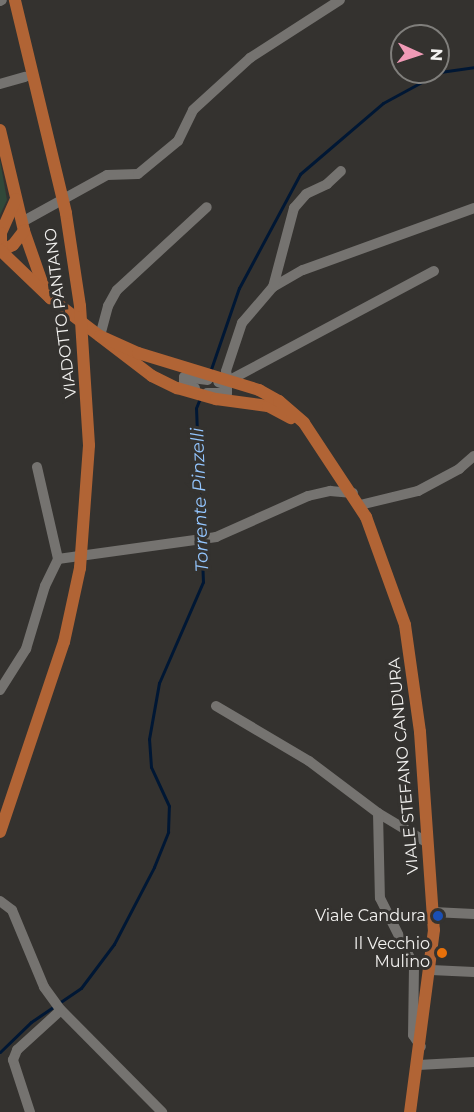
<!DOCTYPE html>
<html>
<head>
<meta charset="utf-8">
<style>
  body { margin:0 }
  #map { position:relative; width:474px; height:1112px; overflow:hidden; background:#34322f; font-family:Montserrat,sans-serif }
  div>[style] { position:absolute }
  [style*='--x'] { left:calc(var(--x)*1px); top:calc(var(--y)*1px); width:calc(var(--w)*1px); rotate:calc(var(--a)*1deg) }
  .green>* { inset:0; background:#304839 }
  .stream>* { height:3px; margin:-1.5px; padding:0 1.5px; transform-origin:1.5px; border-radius:1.5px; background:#001734 }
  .minor>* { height:10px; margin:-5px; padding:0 5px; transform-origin:5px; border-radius:5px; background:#757370 }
  .major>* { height:12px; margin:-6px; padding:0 6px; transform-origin:6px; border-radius:6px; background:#b16435 }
  .dots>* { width:16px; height:16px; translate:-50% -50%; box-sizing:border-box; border:3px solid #34322f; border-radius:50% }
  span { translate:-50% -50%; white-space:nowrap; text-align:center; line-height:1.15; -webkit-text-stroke:6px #34322f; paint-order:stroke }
  .street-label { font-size:16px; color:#f3f2f0 }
  .poi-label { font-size:16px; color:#f3f2f0 }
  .right { translate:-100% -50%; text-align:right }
  .water-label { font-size:18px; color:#94c6ff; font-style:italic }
  .north { position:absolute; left:390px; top:24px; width:60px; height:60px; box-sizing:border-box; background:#34322f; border:2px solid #807f7c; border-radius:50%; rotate:93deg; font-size:16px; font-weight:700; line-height:24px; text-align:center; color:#f3f2f0 }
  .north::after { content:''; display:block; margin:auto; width:21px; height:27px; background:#f09ab6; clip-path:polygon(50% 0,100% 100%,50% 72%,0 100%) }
</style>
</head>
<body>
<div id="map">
  <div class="green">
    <div style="clip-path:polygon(0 160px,7px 200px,0 215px)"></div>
  </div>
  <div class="stream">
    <div style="--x:210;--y:372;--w:89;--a:-71"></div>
    <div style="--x:239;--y:288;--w:129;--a:-61.8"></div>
    <div style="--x:300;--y:174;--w:109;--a:-40.5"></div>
    <div style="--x:383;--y:103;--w:65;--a:-28.5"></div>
    <div style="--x:440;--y:72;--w:34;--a:-8"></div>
    <div style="--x:0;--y:1052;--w:43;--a:-44.1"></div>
    <div style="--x:31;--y:1022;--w:60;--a:-34.2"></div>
    <div style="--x:81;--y:988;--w:55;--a:-53.1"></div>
    <div style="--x:114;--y:944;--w:87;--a:-62.5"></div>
    <div style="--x:154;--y:867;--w:38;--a:-68"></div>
    <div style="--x:168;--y:832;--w:26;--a:-88"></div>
    <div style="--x:169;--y:806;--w:43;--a:-114.8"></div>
    <div style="--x:151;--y:767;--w:28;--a:-94"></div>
    <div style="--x:149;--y:739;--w:57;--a:-79.9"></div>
    <div style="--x:159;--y:683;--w:110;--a:-66.5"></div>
    <div style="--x:203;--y:582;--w:174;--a:-92.3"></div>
    <div style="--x:196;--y:408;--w:11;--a:-68"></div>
  </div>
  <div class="minor">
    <div style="--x:0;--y:1;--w:2;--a:-27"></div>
    <div style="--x:0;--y:84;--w:26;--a:-16"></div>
    <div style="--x:22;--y:222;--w:97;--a:-28.9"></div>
    <div style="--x:107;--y:175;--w:31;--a:-2"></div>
    <div style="--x:138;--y:174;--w:52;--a:-39.5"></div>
    <div style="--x:178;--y:141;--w:34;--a:-64"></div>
    <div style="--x:193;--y:110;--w:77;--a:-42.4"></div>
    <div style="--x:250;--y:58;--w:107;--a:-32.8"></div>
    <div style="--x:434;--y:271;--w:234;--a:151.9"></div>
    <div style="--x:228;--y:381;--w:10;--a:-101"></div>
    <div style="--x:226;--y:371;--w:51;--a:-71.6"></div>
    <div style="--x:242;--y:323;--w:48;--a:-49.3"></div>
    <div style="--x:273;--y:287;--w:34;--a:-30"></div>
    <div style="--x:303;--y:270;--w:182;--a:-19.9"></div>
    <div style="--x:273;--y:287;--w:82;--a:-75.1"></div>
    <div style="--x:294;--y:208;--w:18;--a:-49"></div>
    <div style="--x:306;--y:194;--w:23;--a:-25"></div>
    <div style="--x:327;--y:184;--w:19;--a:-43"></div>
    <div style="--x:100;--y:336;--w:31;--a:-75"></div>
    <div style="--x:108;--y:306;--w:18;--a:-61"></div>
    <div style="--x:117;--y:290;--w:122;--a:-42.7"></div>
    <div style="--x:195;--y:388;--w:12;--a:-160"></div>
    <div style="--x:184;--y:384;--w:7;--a:-90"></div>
    <div style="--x:184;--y:377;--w:24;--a:7"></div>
    <div style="--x:207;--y:393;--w:20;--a:0"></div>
    <div style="--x:227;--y:393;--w:8;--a:-90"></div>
    <div style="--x:227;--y:385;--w:9;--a:-162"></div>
    <div style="--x:37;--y:467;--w:94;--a:77.1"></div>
    <div style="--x:360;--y:505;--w:60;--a:-13.6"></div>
    <div style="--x:418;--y:491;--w:47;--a:-28.2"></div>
    <div style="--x:459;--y:469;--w:20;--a:-41"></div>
    <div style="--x:0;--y:690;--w:49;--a:-57.6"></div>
    <div style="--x:26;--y:649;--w:66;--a:-73.2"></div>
    <div style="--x:45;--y:586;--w:30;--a:-64"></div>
    <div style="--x:58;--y:559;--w:160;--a:-7.9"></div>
    <div style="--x:216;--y:537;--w:101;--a:-24"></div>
    <div style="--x:308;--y:496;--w:23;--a:-13"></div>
    <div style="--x:330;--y:491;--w:23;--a:5"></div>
    <div style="--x:216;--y:706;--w:108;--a:30.6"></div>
    <div style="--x:309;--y:761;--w:86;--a:37"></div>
    <div style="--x:378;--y:813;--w:58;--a:31"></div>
    <div style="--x:378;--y:813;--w:85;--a:88.7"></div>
    <div style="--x:380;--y:898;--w:76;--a:63.4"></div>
    <div style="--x:414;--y:966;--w:69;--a:90.8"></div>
    <div style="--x:413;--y:1035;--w:14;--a:56"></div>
    <div style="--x:0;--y:901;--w:15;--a:37"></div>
    <div style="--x:12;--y:910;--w:83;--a:67.4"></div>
    <div style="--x:44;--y:987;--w:29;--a:54"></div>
    <div style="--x:61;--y:1010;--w:144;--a:45.3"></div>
    <div style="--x:433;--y:912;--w:41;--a:2.8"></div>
    <div style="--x:431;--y:970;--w:43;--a:2.7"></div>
    <div style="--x:418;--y:1065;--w:56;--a:-3.1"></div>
    <div style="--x:30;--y:1112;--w:55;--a:-108.1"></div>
    <div style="--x:13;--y:1060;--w:11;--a:-68"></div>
    <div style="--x:17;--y:1050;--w:59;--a:-42.3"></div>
  </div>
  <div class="major">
    <div style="--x:0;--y:130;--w:104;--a:76.6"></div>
    <div style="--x:24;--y:231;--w:60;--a:70.7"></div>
    <div style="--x:16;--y:199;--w:37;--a:114"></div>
    <div style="--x:1;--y:233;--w:18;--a:90"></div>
    <div style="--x:1;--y:251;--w:13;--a:-27"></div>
    <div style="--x:13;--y:245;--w:18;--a:-52"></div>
    <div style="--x:0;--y:250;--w:69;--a:43.8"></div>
    <div style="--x:50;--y:298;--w:128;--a:37.4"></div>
    <div style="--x:152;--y:376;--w:28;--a:26"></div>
    <div style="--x:177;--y:388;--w:41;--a:15.8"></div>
    <div style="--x:216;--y:399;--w:52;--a:7.7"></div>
    <div style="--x:268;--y:406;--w:26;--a:28"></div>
    <div style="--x:100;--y:336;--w:42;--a:24.1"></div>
    <div style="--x:138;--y:353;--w:127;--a:17"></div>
    <div style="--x:259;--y:390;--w:23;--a:29"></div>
    <div style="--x:279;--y:401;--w:33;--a:41"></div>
    <div style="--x:304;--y:423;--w:113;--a:56.6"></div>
    <div style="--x:366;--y:517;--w:115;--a:70.1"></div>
    <div style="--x:405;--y:625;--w:108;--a:82"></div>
    <div style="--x:420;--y:732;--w:198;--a:86"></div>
    <div style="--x:434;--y:930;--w:184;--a:97.5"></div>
    <div style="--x:0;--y:832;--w:200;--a:-71.4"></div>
    <div style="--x:64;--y:642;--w:76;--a:-77.8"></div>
    <div style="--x:80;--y:568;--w:123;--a:-85.8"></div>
    <div style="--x:89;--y:445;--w:139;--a:-93.7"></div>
    <div style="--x:80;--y:306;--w:94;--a:-98.6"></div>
    <div style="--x:66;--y:213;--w:219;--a:-103.5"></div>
  </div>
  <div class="dots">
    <div style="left:438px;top:916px;background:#1a4fb4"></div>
    <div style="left:442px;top:953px;background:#e8710a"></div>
  </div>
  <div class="street-label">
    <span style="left:61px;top:313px;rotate:-97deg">VIADOTTO PANTANO</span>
    <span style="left:404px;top:766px;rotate:-95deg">VIALE STEFANO CANDURA</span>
  </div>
  <div class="poi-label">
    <span class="right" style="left:426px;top:916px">Viale Candura</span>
    <span class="right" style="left:430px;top:953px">Il Vecchio<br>Mulino</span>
  </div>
  <div class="water-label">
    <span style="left:200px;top:500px;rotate:-92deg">Torrente Pinzelli</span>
  </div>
  <div class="north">N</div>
</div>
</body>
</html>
